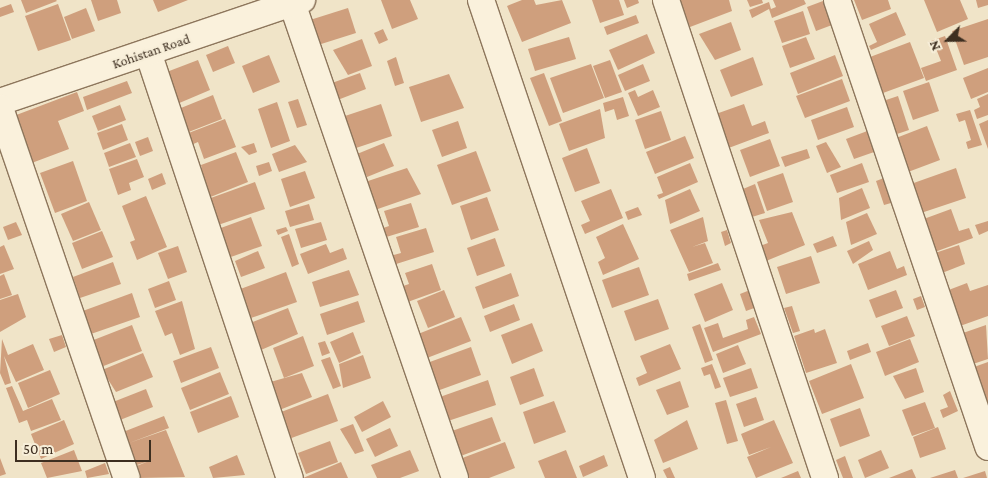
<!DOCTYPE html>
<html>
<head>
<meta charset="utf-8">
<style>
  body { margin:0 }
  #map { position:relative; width:988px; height:478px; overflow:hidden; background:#f0e4c8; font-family:"Crimson Pro",serif }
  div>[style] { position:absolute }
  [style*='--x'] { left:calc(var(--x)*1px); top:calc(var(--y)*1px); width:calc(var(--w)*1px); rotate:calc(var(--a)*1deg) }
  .building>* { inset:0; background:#cf9f7d }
  .roads { filter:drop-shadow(1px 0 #8d765c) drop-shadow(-1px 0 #8d765c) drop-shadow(0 1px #8d765c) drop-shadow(0 -1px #8d765c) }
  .minor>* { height:26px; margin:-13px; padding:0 13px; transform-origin:13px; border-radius:13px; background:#faf1dc }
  span { translate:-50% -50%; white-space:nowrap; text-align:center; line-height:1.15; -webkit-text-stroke:4px #f7eed8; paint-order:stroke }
  .street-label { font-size:14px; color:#3d2e20 }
  .north { position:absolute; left:923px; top:15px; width:50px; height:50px; -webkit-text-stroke:4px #f7eed8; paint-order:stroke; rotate:247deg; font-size:14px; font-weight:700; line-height:20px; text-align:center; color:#3d2e20 }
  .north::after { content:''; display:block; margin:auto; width:18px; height:22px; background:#3d2e20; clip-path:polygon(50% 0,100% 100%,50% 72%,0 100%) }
  .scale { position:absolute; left:15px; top:440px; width:136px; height:22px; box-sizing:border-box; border:2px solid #3d2e20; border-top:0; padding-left:6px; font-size:15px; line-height:18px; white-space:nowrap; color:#3d2e20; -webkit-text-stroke:4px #f7eed8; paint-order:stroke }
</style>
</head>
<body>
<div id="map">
  <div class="building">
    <div style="clip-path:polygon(21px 0,56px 0,57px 1px,26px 13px)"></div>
    <div style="clip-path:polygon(91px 0,117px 0,121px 13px,98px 21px)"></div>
    <div style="clip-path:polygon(153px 0,188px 0,158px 12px)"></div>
    <div style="clip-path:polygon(381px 0,410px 0,418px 19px,392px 29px)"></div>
    <div style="clip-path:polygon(522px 0,534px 0,536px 5px,562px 0,571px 23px,522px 42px,507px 6px)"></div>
    <div style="clip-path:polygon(592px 0,619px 0,624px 15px,600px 23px)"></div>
    <div style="clip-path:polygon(624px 0,638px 0,639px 3px,627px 8px)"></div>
    <div style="clip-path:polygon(680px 0,729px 0,732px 11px,690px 27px)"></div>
    <div style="clip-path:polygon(747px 0,762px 0,763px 3px,750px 7px)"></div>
    <div style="clip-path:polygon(773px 0,804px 0,806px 4px,772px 18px,769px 9px,752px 18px,749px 10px,769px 2px,771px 9px,776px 7px)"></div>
    <div style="clip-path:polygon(854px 0,888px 0,891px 9px,862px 20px)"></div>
    <div style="clip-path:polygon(924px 0,960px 0,968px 19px,937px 32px)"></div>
    <div style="clip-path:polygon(976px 0,988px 0,988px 5px,978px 8px)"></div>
    <div style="clip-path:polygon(823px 1px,832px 25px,816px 31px,807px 7px)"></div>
    <div style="clip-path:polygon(11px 4px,14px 12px,0 17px,0 8px)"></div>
    <div style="clip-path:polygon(58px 4px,71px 40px,38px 51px,25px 16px)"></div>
    <div style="clip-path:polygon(86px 8px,95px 31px,72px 39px,64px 17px)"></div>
    <div style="clip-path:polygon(348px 8px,356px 33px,318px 45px,310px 20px)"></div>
    <div style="clip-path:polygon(803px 11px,810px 34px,782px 43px,774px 21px)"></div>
    <div style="clip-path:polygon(896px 12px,906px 35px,871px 50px,869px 46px,877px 42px,869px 24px)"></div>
    <div style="clip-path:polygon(636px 15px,639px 23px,607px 35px,604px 27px)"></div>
    <div style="clip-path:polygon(988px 19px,988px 57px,964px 65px,952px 31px)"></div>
    <div style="clip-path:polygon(731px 22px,741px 50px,715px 60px,699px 34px)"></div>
    <div style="clip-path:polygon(383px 29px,388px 40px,379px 44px,374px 33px)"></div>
    <div style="clip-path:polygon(647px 34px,655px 53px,618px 70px,609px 50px)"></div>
    <div style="clip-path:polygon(945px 36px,957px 70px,926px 81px,921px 68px,941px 61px,935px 46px,930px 48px,928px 42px)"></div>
    <div style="clip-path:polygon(569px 37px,576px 59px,535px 71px,528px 49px)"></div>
    <div style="clip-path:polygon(806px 37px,815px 59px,790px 68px,782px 46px)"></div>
    <div style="clip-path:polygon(362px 39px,372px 66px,348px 75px,333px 50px)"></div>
    <div style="clip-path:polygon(910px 42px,924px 78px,883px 93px,870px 57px)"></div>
    <div style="clip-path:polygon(228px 46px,235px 63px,213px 72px,206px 55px)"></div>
    <div style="clip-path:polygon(269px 55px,280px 82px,253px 93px,242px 66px)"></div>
    <div style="clip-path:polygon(835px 55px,843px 76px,798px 94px,790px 73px)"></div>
    <div style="clip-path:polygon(396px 57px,404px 83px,395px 86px,387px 61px)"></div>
    <div style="clip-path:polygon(753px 57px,763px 85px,731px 97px,720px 70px)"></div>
    <div style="clip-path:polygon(198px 60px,210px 90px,177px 104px,164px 73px)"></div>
    <div style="clip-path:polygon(610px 60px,622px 92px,605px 98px,593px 66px)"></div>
    <div style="clip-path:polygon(591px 64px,604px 98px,563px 113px,550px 78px)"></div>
    <div style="clip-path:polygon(643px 64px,650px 81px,625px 91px,618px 75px)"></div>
    <div style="clip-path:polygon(988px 68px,988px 92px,971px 99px,963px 78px)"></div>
    <div style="clip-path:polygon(360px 73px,366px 89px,335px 101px,329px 84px)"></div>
    <div style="clip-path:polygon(544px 73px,562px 121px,549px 126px,530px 78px)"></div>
    <div style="clip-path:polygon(449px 74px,464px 108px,421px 122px,409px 87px)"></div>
    <div style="clip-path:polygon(842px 79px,850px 101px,805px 118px,796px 96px)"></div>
    <div style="clip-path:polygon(127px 81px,132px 93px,87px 110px,83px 97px)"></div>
    <div style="clip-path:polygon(929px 82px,939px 111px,913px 120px,903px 91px)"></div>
    <div style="clip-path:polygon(635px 90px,638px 97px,653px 90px,660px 107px,638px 116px,628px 93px)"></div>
    <div style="clip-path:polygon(77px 92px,84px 111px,58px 121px,69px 149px,29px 164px,11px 117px)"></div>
    <div style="clip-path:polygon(988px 94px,988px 115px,977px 119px,974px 110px,980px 107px,977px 99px)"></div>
    <div style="clip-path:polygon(213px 95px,222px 119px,186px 133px,176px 110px)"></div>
    <div style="clip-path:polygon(898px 96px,909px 130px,894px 135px,883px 101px)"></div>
    <div style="clip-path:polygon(623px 97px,629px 116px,617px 120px,614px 109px,605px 112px,603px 103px)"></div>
    <div style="clip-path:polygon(298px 99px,307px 125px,297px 128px,288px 102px)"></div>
    <div style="clip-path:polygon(277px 102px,290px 141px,271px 148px,258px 109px)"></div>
    <div style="clip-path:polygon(381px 104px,392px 136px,353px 149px,342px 117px)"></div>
    <div style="clip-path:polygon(744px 104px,752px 126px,765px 121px,769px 133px,726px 149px,713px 115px)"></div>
    <div style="clip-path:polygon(120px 105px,126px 120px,98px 131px,92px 116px)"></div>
    <div style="clip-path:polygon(847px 107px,854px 127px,818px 140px,811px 120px)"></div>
    <div style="clip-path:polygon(600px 109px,605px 138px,569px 151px,559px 124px)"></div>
    <div style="clip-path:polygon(970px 110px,982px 145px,968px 149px,966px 142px,971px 140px,965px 120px,959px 122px,956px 114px)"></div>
    <div style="clip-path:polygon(661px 111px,671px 140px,645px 149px,635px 120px)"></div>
    <div style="clip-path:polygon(225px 119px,236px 147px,204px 159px,198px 142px,191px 145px,186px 134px)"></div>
    <div style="clip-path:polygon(988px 120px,988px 149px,979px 124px)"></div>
    <div style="clip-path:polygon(458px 121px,467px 148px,442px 157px,432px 130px)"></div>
    <div style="clip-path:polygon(122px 124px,128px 140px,103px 150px,97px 133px)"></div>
    <div style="clip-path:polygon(927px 126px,940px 160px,908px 172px,896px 138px)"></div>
    <div style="clip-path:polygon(870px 130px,877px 151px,854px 159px,846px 139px)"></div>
    <div style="clip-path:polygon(685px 136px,694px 158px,655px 174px,646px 152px)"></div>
    <div style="clip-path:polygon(148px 137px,153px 151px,140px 156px,135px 142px)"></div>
    <div style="clip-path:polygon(770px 139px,780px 166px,750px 177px,740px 150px)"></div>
    <div style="clip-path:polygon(826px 142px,841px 167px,827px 173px,816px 146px)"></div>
    <div style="clip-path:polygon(130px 143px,136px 157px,109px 167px,104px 153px)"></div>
    <div style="clip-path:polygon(254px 143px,257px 152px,249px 155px,241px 147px)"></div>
    <div style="clip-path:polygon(384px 143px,394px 166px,367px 177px,357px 154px)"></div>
    <div style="clip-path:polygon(295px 145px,307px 162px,279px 172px,272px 154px)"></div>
    <div style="clip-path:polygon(587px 148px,600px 183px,575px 192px,562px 158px)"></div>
    <div style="clip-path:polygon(807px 149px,810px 158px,785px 167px,781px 157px)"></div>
    <div style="clip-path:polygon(476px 151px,491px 191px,452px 205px,437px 165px)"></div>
    <div style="clip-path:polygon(236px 152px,248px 182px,208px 198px,201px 165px)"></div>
    <div style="clip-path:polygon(137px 159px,144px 177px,129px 183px,131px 190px,118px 195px,109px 169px)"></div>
    <div style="clip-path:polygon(73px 161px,87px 201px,55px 213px,40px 173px)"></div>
    <div style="clip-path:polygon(269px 162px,272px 171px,259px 176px,256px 166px)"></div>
    <div style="clip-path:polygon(690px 163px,698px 182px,659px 199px,657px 195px,663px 193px,657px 177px)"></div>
    <div style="clip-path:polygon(862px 163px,869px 182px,837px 193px,830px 175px)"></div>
    <div style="clip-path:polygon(407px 168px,421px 194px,372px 211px,362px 183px)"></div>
    <div style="clip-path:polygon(956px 168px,966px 198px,918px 214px,908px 185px)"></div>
    <div style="clip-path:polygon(305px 171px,315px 198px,290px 207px,281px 179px)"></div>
    <div style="clip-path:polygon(162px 173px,166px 184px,152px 190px,148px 179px)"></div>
    <div style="clip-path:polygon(783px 173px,793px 202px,767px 211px,757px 182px)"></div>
    <div style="clip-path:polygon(884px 178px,891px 203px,884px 205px,876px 181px)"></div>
    <div style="clip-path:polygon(255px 182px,265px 209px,218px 225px,208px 199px)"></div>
    <div style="clip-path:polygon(755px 184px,765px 213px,752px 217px,743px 189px)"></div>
    <div style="clip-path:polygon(862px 188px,870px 208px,841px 220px,839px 198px)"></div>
    <div style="clip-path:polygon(611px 189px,623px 218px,585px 234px,581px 225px,590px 221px,581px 201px)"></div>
    <div style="clip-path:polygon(690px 189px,700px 211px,670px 224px,665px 200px)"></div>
    <div style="clip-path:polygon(146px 196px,167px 247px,137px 260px,130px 242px,135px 240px,122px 206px)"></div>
    <div style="clip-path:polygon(487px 197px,499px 230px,471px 240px,460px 206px)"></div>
    <div style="clip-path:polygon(89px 202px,101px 230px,73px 241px,61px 214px)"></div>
    <div style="clip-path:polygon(411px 203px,419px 227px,383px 238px,380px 229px,389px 226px,384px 211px)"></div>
    <div style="clip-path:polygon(309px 204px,314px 220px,290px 227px,285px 211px)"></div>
    <div style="clip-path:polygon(638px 207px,642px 215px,628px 220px,625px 212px)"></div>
    <div style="clip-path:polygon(951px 209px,959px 231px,969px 228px,973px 238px,932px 253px,921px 220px)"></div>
    <div style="clip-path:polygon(792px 212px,805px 245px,766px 261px,760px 246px,768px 243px,759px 220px)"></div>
    <div style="clip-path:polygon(867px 213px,877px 234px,851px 245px,846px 222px)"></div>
    <div style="clip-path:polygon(251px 217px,262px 246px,228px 258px,218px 229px)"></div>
    <div style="clip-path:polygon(703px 217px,708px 241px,692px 247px,705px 243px,713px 263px,689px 272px,670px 230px)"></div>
    <div style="clip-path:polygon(988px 221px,988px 231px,979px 235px,975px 225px)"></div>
    <div style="clip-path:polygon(16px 222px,22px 235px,8px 240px,3px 227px)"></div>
    <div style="clip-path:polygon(321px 222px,327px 240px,301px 248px,295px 229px)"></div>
    <div style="clip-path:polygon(623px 224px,639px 259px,603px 275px,598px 262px,605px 258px,596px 237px)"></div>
    <div style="clip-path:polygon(286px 227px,288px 231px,278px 235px,276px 230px)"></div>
    <div style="clip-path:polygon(426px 228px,434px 252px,393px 265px,390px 256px,401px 253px,396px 237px)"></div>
    <div style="clip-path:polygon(727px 230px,731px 243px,725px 246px,721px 232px)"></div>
    <div style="clip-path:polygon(102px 231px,113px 257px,82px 269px,72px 243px)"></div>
    <div style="clip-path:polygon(289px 234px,299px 264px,292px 267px,281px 237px)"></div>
    <div style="clip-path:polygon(833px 236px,837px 246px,817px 253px,813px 244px)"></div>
    <div style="clip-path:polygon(495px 238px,505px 266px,477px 276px,467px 248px)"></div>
    <div style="clip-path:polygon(869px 241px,873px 250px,853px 264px,847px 251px)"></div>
    <div style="clip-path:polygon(326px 244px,330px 253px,343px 248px,347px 259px,308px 274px,300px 254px)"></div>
    <div style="clip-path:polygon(4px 245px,14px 269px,0 274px,0 247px)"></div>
    <div style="clip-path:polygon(959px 245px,965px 264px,942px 273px,935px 253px)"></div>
    <div style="clip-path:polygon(178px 246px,187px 272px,168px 279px,158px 253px)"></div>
    <div style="clip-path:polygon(258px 251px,265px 268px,241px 277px,235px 261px)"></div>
    <div style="clip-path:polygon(890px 251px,897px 269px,904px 266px,907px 275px,868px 290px,858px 264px)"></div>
    <div style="clip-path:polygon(811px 256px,820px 283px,786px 294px,777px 267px)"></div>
    <div style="clip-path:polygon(113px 262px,121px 284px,80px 298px,73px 277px)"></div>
    <div style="clip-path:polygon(718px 263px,721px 270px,689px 281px,687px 274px)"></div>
    <div style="clip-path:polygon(432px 264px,441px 290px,402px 304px,397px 288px,409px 284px,405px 273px)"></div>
    <div style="clip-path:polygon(639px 267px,649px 295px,612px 308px,602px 280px)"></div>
    <div style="clip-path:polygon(349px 270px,359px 295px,320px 307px,312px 282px)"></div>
    <div style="clip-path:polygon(286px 272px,297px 302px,245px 320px,235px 291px)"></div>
    <div style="clip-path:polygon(511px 273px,519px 296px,483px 309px,475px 287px)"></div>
    <div style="clip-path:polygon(4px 274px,12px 295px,0 299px,0 276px)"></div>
    <div style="clip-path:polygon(169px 281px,176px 300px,155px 308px,148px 289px)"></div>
    <div style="clip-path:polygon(722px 283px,733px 310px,705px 322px,694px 294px)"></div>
    <div style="clip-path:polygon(967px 283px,970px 291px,988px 285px,988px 316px,960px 326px,946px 291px)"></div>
    <div style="clip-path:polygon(444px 290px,455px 317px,428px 328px,417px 301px)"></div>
    <div style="clip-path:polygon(750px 290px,757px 307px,746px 311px,740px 294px)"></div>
    <div style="clip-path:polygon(896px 290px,903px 308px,876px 318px,869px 300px)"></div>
    <div style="clip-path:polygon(132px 293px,140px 317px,88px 335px,80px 312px)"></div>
    <div style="clip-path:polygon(18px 294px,26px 317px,0 332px,0 300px)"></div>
    <div style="clip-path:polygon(921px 296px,925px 307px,917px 310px,913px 299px)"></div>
    <div style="clip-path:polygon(658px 299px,669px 329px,635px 341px,624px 311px)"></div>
    <div style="clip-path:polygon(182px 301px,195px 349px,180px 355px,172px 333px,165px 336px,155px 311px)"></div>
    <div style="clip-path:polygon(358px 301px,365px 322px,327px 335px,320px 314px)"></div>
    <div style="clip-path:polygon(514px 304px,520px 320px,490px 332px,484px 316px)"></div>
    <div style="clip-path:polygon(792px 306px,800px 331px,793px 333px,784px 308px)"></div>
    <div style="clip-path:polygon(288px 308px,298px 334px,261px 350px,250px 323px)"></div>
    <div style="clip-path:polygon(907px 316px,915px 336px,889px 346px,881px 326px)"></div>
    <div style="clip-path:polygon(461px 317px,471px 341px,427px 358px,418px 334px)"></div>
    <div style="clip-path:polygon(754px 317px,761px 334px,713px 352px,704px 328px,718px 323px,723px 338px,748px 329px,746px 320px)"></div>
    <div style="clip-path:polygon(532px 323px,543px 351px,512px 364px,501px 335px)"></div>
    <div style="clip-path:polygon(700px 324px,713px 360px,705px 363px,692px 327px)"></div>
    <div style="clip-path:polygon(132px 325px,142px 351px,101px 367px,91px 341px)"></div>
    <div style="clip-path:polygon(986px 325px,988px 359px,973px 364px,963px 333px)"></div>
    <div style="clip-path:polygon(814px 329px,815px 333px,825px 329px,837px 363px,806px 373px,794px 336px)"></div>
    <div style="clip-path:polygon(353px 332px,361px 353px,339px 363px,330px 342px)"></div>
    <div style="clip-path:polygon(62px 335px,66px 347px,54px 352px,49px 339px)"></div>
    <div style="clip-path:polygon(303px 336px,314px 366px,284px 378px,273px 348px)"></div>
    <div style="clip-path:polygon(2px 339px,8px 355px,33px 344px,44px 370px,16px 382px,4px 356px,11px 383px,5px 385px,0 373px)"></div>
    <div style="clip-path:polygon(910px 339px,919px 362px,885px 376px,876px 352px)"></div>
    <div style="clip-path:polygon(325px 341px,330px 353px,322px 356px,318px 343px)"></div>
    <div style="clip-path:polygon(868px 343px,871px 352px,850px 360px,847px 351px)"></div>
    <div style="clip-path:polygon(670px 344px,681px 369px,639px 386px,636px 378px,647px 373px,640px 356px)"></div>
    <div style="clip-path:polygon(738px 345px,746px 364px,723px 373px,716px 354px)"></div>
    <div style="clip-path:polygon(211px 347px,219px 368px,181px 383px,173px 361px)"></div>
    <div style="clip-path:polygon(471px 347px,481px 375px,437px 391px,427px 363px)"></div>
    <div style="clip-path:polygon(143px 353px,153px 377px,116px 392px,102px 370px)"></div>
    <div style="clip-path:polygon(363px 355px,371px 378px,343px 388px,339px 364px)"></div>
    <div style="clip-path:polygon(330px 357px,341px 386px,333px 389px,321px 360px)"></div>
    <div style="clip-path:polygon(988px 362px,988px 401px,986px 402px,974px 367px)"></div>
    <div style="clip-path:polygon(712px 364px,721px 387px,715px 389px,710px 374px,704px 376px,701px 368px)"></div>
    <div style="clip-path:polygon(851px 364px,864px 398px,822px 414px,809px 381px)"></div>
    <div style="clip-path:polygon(534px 368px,544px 396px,520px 405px,510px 377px)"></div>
    <div style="clip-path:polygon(751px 368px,758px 388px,730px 397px,723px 378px)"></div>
    <div style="clip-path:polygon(916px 368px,924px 392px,905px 399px,893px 376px)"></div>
    <div style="clip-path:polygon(50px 370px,60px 394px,28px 408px,18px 383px)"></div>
    <div style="clip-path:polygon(220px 372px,229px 394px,190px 410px,181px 388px)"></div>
    <div style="clip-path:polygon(302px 373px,312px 397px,277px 411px,267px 383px)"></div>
    <div style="clip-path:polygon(488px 380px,496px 405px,445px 422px,437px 398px)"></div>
    <div style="clip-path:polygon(680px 381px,689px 407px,667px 415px,656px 390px)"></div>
    <div style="clip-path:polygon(12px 386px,23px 411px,52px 399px,61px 420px,31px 431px,27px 420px,19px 423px,6px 388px)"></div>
    <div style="clip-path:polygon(146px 389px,153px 407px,120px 420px,113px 402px)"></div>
    <div style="clip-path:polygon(950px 391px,958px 411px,943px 418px,940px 410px,948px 407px,943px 395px)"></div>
    <div style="clip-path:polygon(328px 394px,338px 421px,286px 440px,276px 414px)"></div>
    <div style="clip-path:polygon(231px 396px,239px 417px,198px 433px,190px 412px)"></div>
    <div style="clip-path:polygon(756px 397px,764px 420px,744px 427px,736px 404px)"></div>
    <div style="clip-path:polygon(726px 400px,738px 441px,727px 444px,715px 403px)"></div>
    <div style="clip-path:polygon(383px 401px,391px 417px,362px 432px,354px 417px)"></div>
    <div style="clip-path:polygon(554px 401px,566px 432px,534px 444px,523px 412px)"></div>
    <div style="clip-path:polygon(925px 402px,935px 428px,912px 436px,902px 410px)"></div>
    <div style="clip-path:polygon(860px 408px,870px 436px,840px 447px,830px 419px)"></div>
    <div style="clip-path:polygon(164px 416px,169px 428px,129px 443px,166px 430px,185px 477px,138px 478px,134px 467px,149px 461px,134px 466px,123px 432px)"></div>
    <div style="clip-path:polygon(492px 417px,501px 441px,458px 457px,449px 432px)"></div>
    <div style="clip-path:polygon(64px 420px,74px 444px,41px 459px,31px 434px)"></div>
    <div style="clip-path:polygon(687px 420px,698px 449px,663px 463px,654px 440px)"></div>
    <div style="clip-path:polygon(774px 420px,793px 463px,756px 478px,747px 457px,771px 447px,749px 455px,741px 434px)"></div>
    <div style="clip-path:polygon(353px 424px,364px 451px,355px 454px,340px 429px)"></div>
    <div style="clip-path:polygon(938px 427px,946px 449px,920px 458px,913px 437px)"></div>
    <div style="clip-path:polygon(390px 428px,398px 446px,375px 457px,366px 439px)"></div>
    <div style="clip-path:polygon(330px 441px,338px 462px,306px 474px,298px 453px)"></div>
    <div style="clip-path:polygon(505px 442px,515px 468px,489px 478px,464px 478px,457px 460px)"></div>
    <div style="clip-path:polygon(74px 450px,82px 471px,47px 478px,41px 463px)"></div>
    <div style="clip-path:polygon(410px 450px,419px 471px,400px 478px,377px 478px,371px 465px)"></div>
    <div style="clip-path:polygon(566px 450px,577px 478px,545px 478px,538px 461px)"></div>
    <div style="clip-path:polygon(881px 450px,889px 468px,865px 478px,858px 460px)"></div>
    <div style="clip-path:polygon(237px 455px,245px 475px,213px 478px,209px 467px)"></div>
    <div style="clip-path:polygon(604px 455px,608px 466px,583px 477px,579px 466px)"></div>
    <div style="clip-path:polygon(845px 456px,853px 478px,843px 478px,836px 460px)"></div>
    <div style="clip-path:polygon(0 458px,6px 474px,0 476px)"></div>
    <div style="clip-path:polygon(341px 462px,348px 478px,303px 478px)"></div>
    <div style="clip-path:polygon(105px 463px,109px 474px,87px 478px,85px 471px)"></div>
    <div style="clip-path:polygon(670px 467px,675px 478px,667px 478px,663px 470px)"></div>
    <div style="clip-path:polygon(912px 469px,916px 478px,889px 478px)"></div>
    <div style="clip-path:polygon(955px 470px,958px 478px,930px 478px)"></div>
    <div style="clip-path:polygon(798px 471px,801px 478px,781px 478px)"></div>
    <div style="clip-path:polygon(985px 471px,987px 478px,963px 478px)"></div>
  </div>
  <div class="roads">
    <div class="minor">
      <div style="--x:481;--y:0;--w:504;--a:71.39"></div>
      <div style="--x:666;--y:0;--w:504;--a:71.6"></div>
      <div style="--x:837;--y:0;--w:472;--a:71.3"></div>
      <div style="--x:292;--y:3;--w:502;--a:71.06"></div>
      <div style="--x:148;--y:52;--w:449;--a:71.6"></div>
      <div style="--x:0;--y:102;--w:319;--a:-18.7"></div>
      <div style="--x:0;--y:108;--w:391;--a:71.1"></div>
    </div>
  </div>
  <div class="street-label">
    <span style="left:151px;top:51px;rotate:-19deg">Kohistan Road</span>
  </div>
  <div class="north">N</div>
  <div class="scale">50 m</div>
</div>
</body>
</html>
